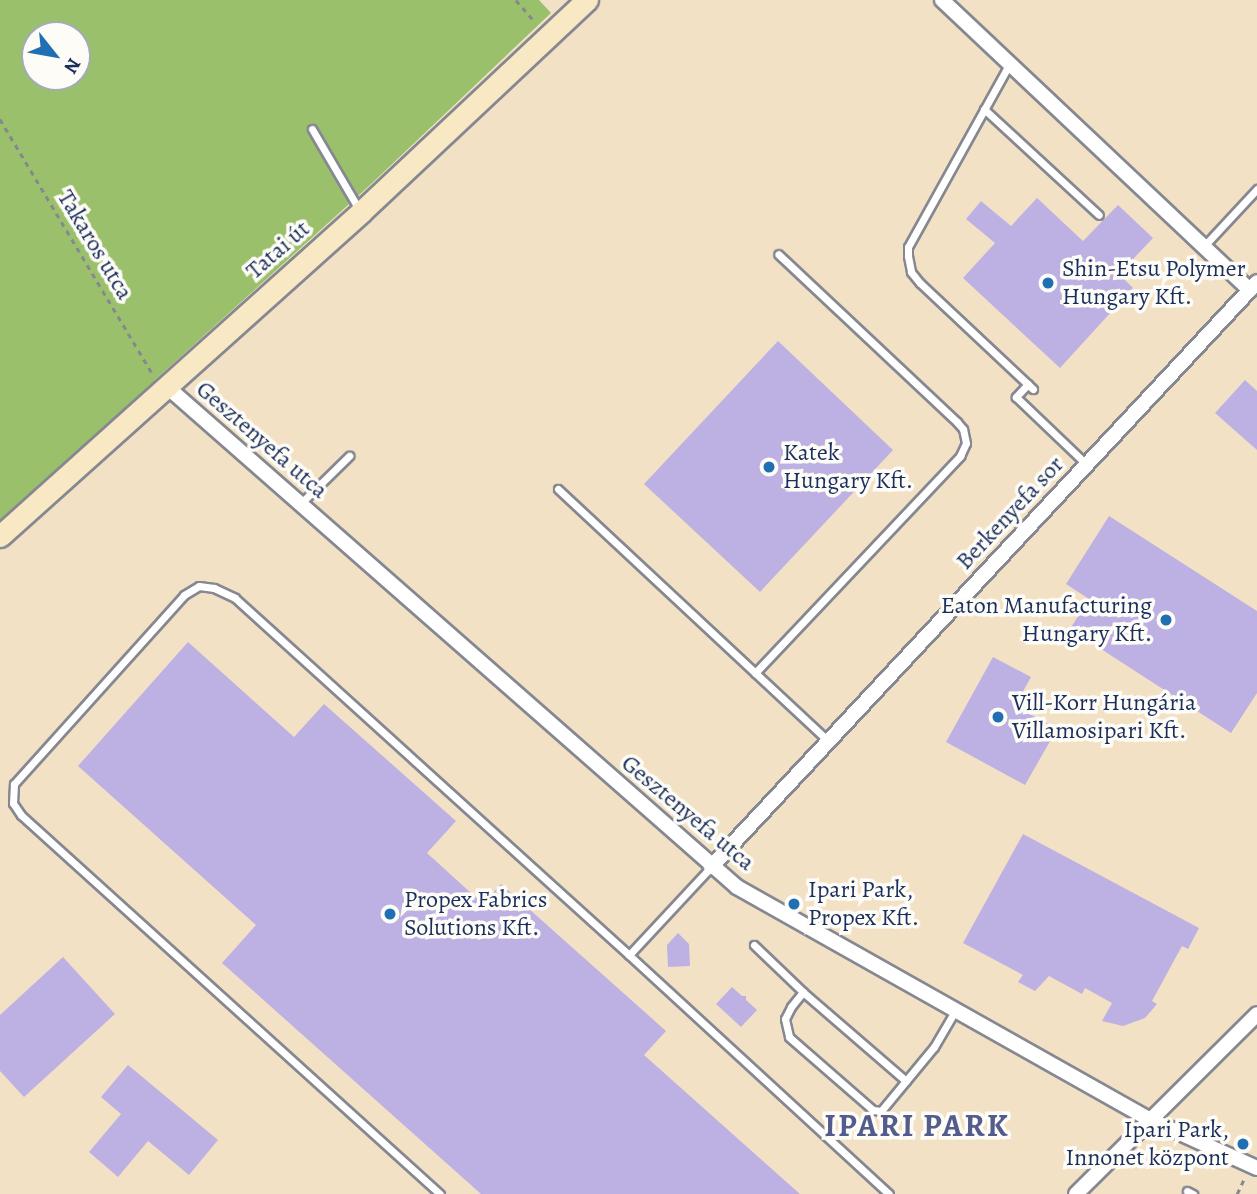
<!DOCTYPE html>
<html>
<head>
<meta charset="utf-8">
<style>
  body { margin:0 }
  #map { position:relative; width:1257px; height:1194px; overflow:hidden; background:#f2e1c4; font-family:Alegreya,serif }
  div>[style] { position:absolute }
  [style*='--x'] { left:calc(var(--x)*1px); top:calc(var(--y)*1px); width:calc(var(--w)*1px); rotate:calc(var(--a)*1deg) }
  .green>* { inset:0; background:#9ac06b }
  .building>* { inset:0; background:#bdb1e4 }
  .path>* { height:2.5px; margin-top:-1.25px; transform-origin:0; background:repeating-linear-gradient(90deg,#868891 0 5px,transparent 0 10px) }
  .roads { filter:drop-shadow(2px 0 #868891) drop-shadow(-2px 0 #868891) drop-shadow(0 2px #868891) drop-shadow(0 -2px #868891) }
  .lane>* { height:7px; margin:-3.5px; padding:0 3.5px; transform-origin:3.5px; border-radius:3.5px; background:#fff }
  .street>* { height:14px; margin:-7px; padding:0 7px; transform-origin:7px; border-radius:7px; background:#fff }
  .secondary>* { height:21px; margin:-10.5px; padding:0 10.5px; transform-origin:10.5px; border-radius:10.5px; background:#f8e8c3 }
  .dots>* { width:19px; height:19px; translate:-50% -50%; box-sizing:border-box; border:4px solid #fdfcf7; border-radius:50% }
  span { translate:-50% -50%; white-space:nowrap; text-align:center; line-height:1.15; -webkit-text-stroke:7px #fdfcf7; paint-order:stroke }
  .street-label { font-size:24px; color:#1b2f5e }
  .poi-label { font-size:24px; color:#1b2f5e }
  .left { translate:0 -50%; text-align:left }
  .right { translate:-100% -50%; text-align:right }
  .district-label { font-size:32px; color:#545c8d; font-weight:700; letter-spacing:2px }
  .north { position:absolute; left:21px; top:21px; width:70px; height:70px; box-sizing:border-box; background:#fdfcf7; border:2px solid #a3aaba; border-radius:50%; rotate:121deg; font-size:19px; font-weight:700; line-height:28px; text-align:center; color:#1b2f5e }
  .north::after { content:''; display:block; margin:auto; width:24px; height:32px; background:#1f6fb2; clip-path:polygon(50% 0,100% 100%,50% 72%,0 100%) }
</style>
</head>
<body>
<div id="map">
  <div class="green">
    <div style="clip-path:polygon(evenodd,0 0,539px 0,551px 13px,369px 186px,156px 379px,142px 397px,0 532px,0 0,35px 35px,77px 35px,77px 77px,35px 77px,35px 35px)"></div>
  </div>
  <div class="building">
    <div style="clip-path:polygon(1037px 198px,1083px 241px,1118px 205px,1153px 238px,1119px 274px,1133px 288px,1060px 368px,963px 278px,995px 243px,966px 219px,981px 201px,1011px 226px)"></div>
    <div style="clip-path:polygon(778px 341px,893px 450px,760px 592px,644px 484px)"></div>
    <div style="clip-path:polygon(1245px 380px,1257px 391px,1257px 450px,1215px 413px)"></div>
    <div style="clip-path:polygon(1109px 516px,1257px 611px,1257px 693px,1231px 733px,1070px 629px,1089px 599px,1066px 584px)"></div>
    <div style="clip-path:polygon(188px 642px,294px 737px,324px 704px,456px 821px,427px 853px,483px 904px,501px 884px,666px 1031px,644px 1055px,800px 1194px,481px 1194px,222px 963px,256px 925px,78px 766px)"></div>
    <div style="clip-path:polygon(993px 657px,1031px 677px,1015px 706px,1057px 729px,1025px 785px,946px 742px)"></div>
    <div style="clip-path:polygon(1023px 834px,1199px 928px,1188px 949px,1182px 946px,1152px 1001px,1157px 1004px,1145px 1018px,1123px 1026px,1102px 1021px,1112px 1003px,1085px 988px,1082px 994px,1049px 976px,1035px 991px,1018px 982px,1023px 975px,963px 943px)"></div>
    <div style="clip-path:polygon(678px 933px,689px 944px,690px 966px,668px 967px,667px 945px)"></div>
    <div style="clip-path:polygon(63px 957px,115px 1014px,24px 1097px,0 1071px,0 1015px)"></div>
    <div style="clip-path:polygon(732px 987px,742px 996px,746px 996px,746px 1000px,757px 1010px,741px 1027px,716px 1004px)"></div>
    <div style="clip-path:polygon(128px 1065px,218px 1140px,189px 1175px,148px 1141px,118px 1177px,89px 1152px,121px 1114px,101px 1097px)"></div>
  </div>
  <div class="path">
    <div style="--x:516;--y:0;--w:30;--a:49"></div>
    <div style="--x:0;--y:119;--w:298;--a:59.1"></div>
    <div style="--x:1237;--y:1194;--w:19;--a:-65"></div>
  </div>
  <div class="roads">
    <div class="lane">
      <div style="--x:1010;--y:63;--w:210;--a:119"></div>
      <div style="--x:908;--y:247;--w:9;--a:90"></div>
      <div style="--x:908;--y:256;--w:16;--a:79"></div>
      <div style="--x:911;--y:272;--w:14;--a:51"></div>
      <div style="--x:920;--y:283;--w:155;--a:43.2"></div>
      <div style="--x:984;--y:109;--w:156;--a:42.7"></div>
      <div style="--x:312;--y:129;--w:95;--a:59.7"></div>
      <div style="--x:1204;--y:246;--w:78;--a:-47.1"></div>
      <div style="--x:1028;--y:384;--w:18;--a:133"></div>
      <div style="--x:1016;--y:397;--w:97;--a:43.7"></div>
      <div style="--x:558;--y:489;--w:369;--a:43"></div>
      <div style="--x:300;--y:504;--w:69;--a:-44.4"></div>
      <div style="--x:755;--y:673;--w:299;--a:-46.6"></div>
      <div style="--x:960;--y:456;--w:14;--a:-65"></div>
      <div style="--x:966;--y:443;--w:14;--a:-102"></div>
      <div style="--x:963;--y:429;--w:9;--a:-131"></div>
      <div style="--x:957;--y:422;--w:245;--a:-136.8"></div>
      <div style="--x:711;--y:867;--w:120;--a:133"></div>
      <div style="--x:629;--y:955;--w:353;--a:42.6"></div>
      <div style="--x:754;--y:945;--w:68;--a:43.8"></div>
      <div style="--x:906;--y:1081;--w:136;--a:-139.2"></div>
      <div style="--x:803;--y:992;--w:19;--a:129"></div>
      <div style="--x:791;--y:1007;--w:13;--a:117"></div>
      <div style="--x:785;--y:1019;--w:18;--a:77"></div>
      <div style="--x:789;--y:1037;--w:111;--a:41"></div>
      <div style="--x:873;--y:1110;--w:8;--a:7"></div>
      <div style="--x:881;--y:1111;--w:83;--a:-50.4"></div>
      <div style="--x:934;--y:1047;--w:42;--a:-59.7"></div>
      <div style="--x:1187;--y:1191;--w:7;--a:27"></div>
      <div style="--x:440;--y:1194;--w:565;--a:-137.87"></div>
      <div style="--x:21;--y:815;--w:14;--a:-124"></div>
      <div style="--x:13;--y:803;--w:19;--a:-87"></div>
      <div style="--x:14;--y:784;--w:254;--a:-48"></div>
      <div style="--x:184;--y:595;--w:17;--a:-31"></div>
      <div style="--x:199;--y:586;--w:15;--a:8"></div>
      <div style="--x:214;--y:588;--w:23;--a:25"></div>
      <div style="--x:235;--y:598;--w:532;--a:42.18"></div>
    </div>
    <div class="street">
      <div style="--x:942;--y:0;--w:423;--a:43.3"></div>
      <div style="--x:165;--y:385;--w:761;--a:41.27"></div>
      <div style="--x:737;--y:887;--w:475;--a:29.4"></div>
      <div style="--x:1151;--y:1120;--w:116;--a:24.4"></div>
      <div style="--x:711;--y:867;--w:800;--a:-46.97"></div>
      <div style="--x:1076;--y:1194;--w:255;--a:-44.8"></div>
    </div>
    <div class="secondary">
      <div style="--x:0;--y:536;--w:485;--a:-41.9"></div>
      <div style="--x:361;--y:212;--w:310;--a:-43.2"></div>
    </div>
  </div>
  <div class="dots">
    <div style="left:1048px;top:283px;background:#1f6fb2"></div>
    <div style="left:769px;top:467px;background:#1f6fb2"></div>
    <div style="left:1166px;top:620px;background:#1f6fb2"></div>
    <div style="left:998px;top:717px;background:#1f6fb2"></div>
    <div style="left:794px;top:904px;background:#1f6fb2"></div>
    <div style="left:390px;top:914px;background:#1f6fb2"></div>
    <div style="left:1243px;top:1144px;background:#1f6fb2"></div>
  </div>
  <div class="street-label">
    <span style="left:95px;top:245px;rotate:59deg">Takaros utca</span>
    <span style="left:278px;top:250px;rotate:-41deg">Tatai út</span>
    <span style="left:262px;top:440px;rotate:41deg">Gesztenyefa utca</span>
    <span style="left:1010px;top:513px;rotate:-47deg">Berkenyefa sor</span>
    <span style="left:688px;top:813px;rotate:40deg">Gesztenyefa utca</span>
  </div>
  <div class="poi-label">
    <span class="left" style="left:1062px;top:283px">Shin-Etsu Polymer<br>Hungary Kft.</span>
    <span class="left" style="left:783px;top:467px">Katek<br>Hungary Kft.</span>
    <span class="right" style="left:1152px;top:620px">Eaton Manufacturing<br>Hungary Kft.</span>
    <span class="left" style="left:1012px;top:717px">Vill-Korr Hungária<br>Villamosipari Kft.</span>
    <span class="left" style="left:808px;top:904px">Ipari Park,<br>Propex Kft.</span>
    <span class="left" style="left:404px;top:914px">Propex Fabrics<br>Solutions Kft.</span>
    <span class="right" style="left:1229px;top:1144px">Ipari Park,<br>Innonet központ</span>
  </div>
  <div class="district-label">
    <span style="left:917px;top:1125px">IPARI PARK</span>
  </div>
  <div class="north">N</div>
</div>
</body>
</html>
